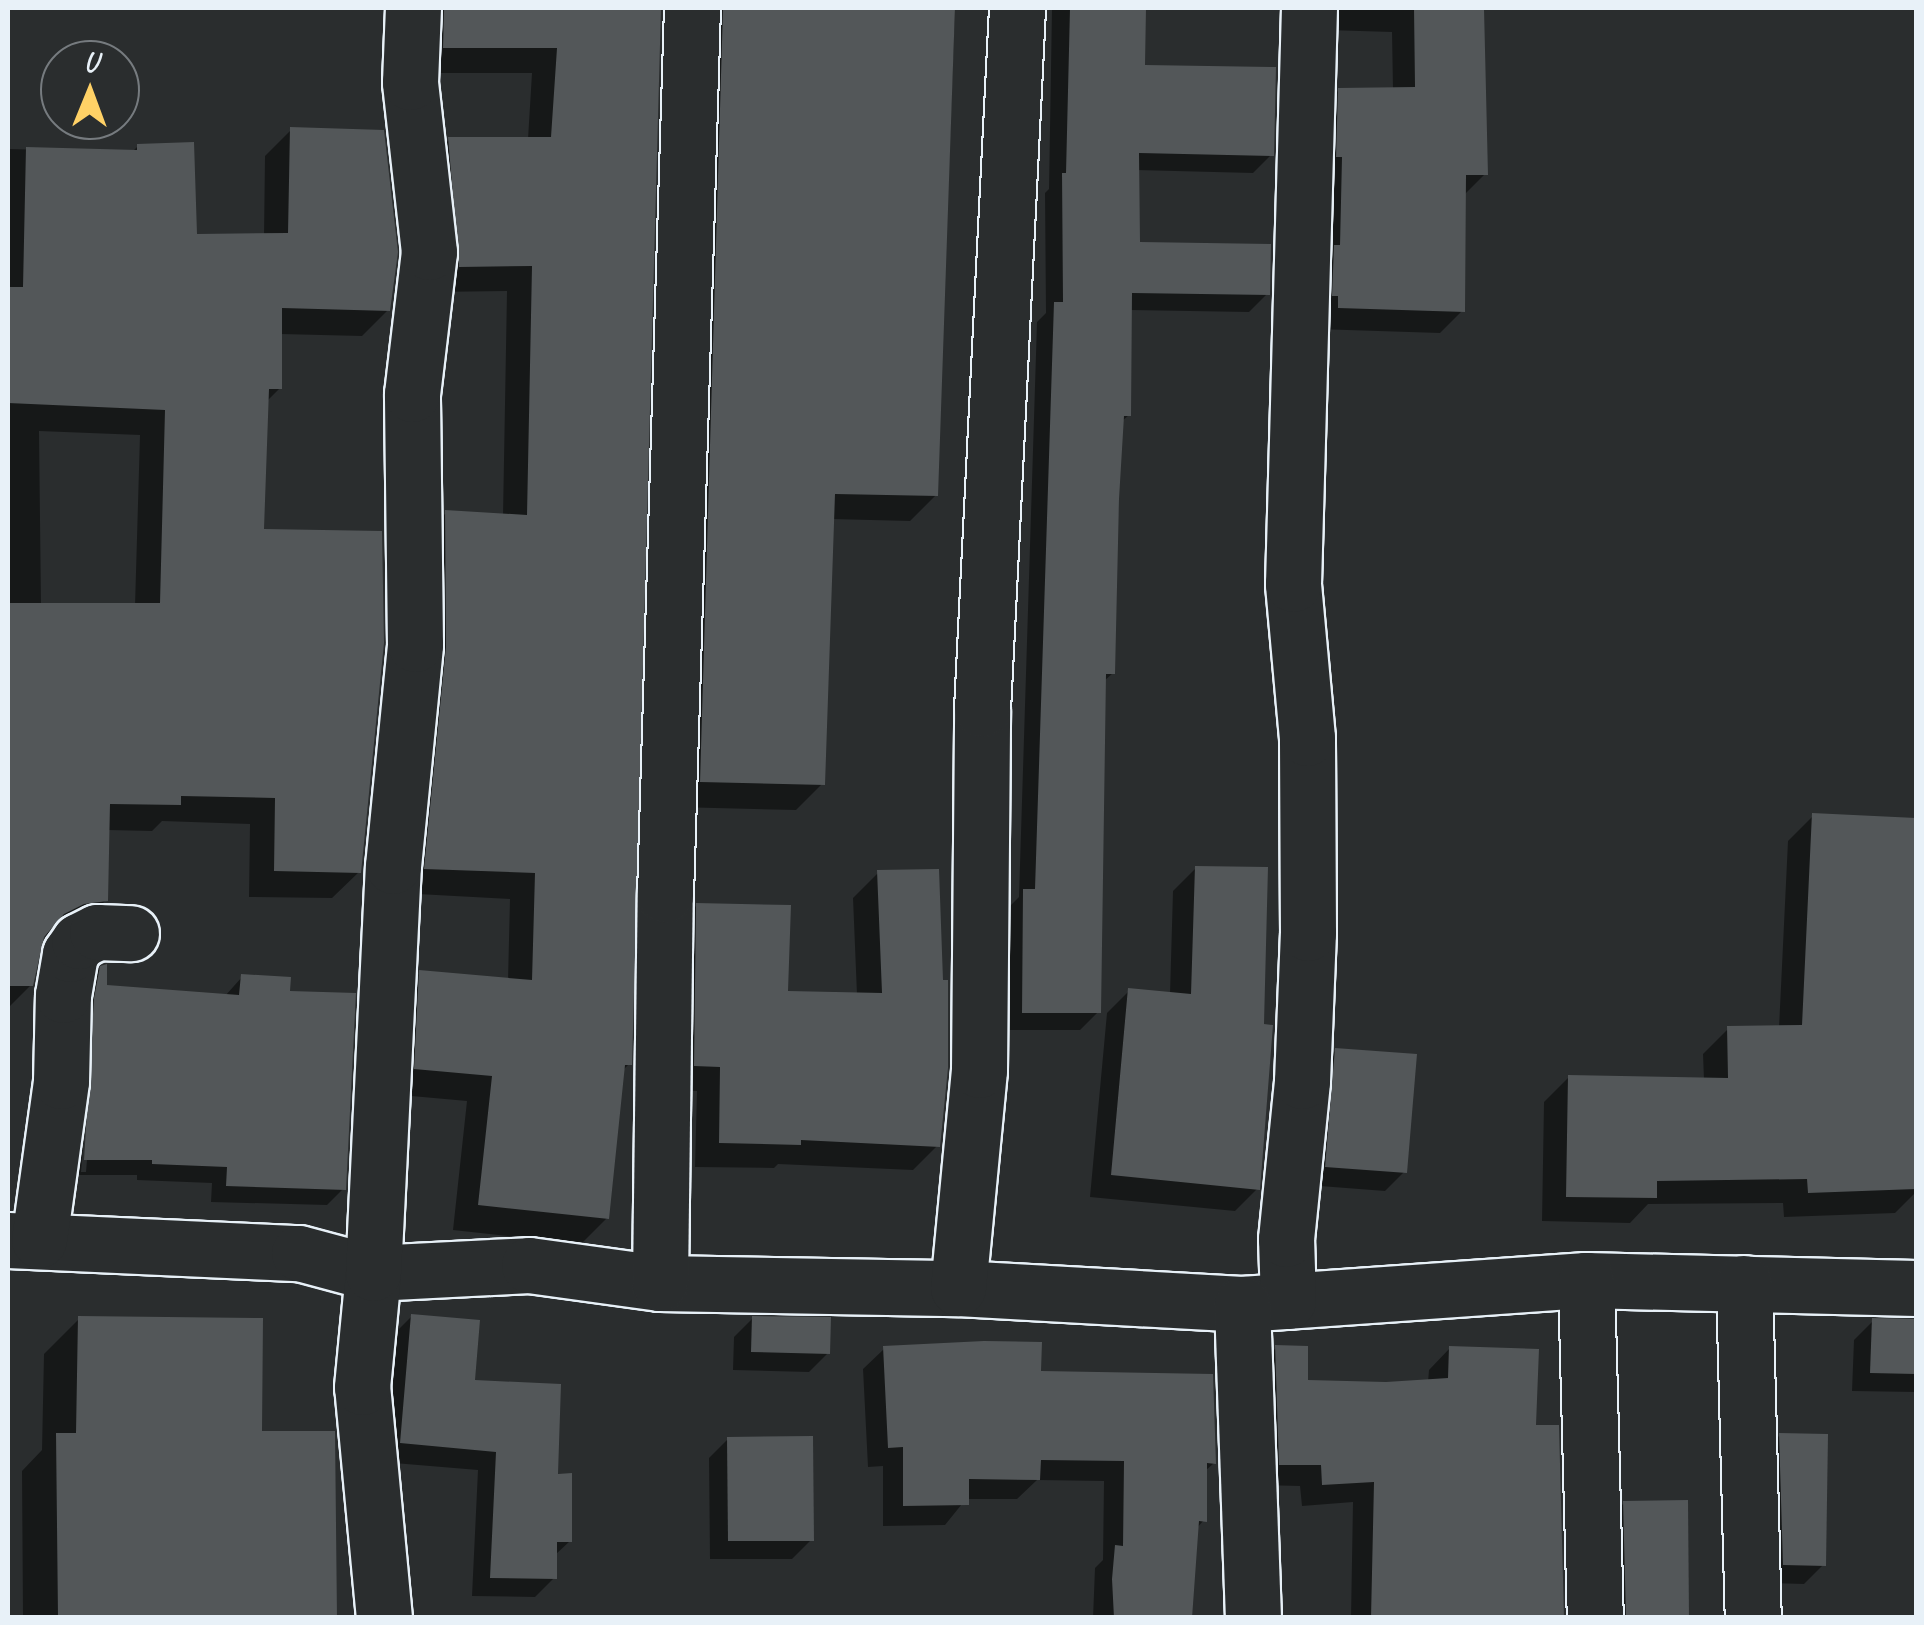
<!DOCTYPE html>
<html>
<head>
<meta charset="utf-8">
<style>
  body { margin:0 }
  #map { position:relative; width:1924px; height:1625px; overflow:hidden; background:#2a2d2e; font-family:Caveat,sans-serif }
  div>[style] { position:absolute }
  [style*='--x'] { left:calc(var(--x)*1px); top:calc(var(--y)*1px); width:calc(var(--w)*1px); rotate:calc(var(--a)*1deg) }
  .shadow>* { inset:0; background:#0007 }
  .building>* { inset:0; background:#535759 }
  .roads { filter:drop-shadow(2px 0 #e8f1f8) drop-shadow(-2px 0 #e8f1f8) drop-shadow(0 2px #e8f1f8) drop-shadow(0 -2px #e8f1f8) }
  .minor>* { height:55px; margin:-27.5px; padding:0 27.5px; transform-origin:27.5px; border-radius:27.5px; background:#2a2d2e }
  span { translate:-50% -50%; white-space:nowrap; text-align:center; line-height:1.15; -webkit-text-stroke:10px #2a2d2e; paint-order:stroke }
  .frame { position:absolute; inset:0; border:10px solid #e8f1f8; pointer-events:none }
  .north { position:absolute; left:40px; top:40px; width:100px; height:100px; box-sizing:border-box; background:#2a2d2e; border:2px solid #767b7f; border-radius:50%; rotate:1deg; font-size:28px; font-weight:700; line-height:40px; text-align:center; color:#e8f1f8 }
  .north::after { content:''; display:block; margin:auto; width:35px; height:45px; background:#ffd166; clip-path:polygon(50% 0,100% 100%,50% 72%,0 100%) }
</style>
</head>
<body>
<div id="map">
  <div class="shadow">
    <div style="clip-path:polygon(415px 8px,658px 8px,629px 1064px,622px 1071px,607px 1218px,581px 1244px,453px 1230px,467px 1101px,389px 1094px,394px 999px,420px 973px,508px 980px,510px 899px,399px 893px,420px 539px,446px 513px,503px 516px,507px 291px,433px 292px,423px 166px,449px 140px,528px 139px,532px 73px,418px 73px)"></div>
    <div style="clip-path:polygon(683px 8px,955px 8px,936px 495px,910px 521px,831px 519px,822px 784px,796px 810px,675px 807px)"></div>
    <div style="clip-path:polygon(1052px 8px,1143px 8px,1143px 68px,1271px 155px,1253px 173px,1136px 170px,1137px 244px,1267px 294px,1249px 312px,1130px 310px,1129px 415px,1121px 422px,1113px 673px,1103px 682px,1098px 1012px,1080px 1030px,1006px 1030px,1006px 910px,1019px 897px,1037px 322px,1046px 313px,1045px 193px,1049px 189px)"></div>
    <div style="clip-path:polygon(1327px 8px,1481px 8px,1485px 174px,1463px 196px,1463px 310px,1440px 333px,1316px 329px,1316px 113px,1339px 90px,1393px 90px,1392px 32px,1327px 30px)"></div>
    <div style="clip-path:polygon(evenodd,291px 130px,388px 310px,362px 336px,280px 334px,280px 388px,266px 402px,262px 531px,359px 872px,332px 898px,249px 897px,250px 824px,162px 821px,152px 831px,107px 830px,106px 900px,79px 927px,54px 930px,43px 937px,31px 985px,8px 1008px,8px 149px,132px 152px,138px 146px,194px 237px,264px 236px,265px 156px,291px 130px,39px 431px,140px 435px,135px 606px,41px 605px,39px 431px)"></div>
    <div style="clip-path:polygon(1813px 816px,1916px 821px,1916px 1192px,1895px 1213px,1784px 1217px,1783px 1203px,1648px 1204px,1630px 1223px,1542px 1221px,1544px 1102px,1569px 1077px,1704px 1080px,1703px 1054px,1728px 1029px,1779px 1028px,1788px 841px)"></div>
    <div style="clip-path:polygon(1196px 868px,1257px 1189px,1235px 1211px,1090px 1197px,1107px 1013px,1129px 991px,1170px 994px,1173px 891px)"></div>
    <div style="clip-path:polygon(878px 873px,938px 1145px,913px 1170px,778px 1164px,774px 1168px,695px 1167px,697px 1091px,670px 1090px,672px 930px,697px 905px,786px 993px,857px 995px,853px 898px)"></div>
    <div style="clip-path:polygon(evenodd,101px 968px,104px 987px,225px 996px,242px 977px,287px 993px,343px 1189px,327px 1205px,211px 1202px,212px 1183px,137px 1180px,137px 1175px,69px 1175px,85px 984px,101px 968px,95px 1001px,100px 1001px,86px 1172px,81px 1172px,95px 1001px)"></div>
    <div style="clip-path:polygon(1336px 1050px,1404px 1172px,1385px 1191px,1307px 1185px,1317px 1070px)"></div>
    <div style="clip-path:polygon(412px 1316px,555px 1476px,570px 1541px,554px 1556px,554px 1578px,535px 1597px,472px 1596px,478px 1470px,382px 1462px,393px 1335px)"></div>
    <div style="clip-path:polygon(753px 1318px,828px 1353px,809px 1372px,733px 1370px,734px 1337px)"></div>
    <div style="clip-path:polygon(79px 1319px,259px 1434px,334px 1618px,23px 1618px,22px 1471px,42px 1450px,44px 1354px)"></div>
    <div style="clip-path:polygon(1916px 1320px,1916px 1392px,1852px 1391px,1854px 1340px,1873px 1321px)"></div>
    <div style="clip-path:polygon(1276px 1348px,1305px 1383px,1428px 1382px,1429px 1370px,1450px 1348px,1533px 1427px,1561px 1618px,1351px 1618px,1353px 1502px,1302px 1506px,1300px 1486px,1258px 1485px,1254px 1369px)"></div>
    <div style="clip-path:polygon(884px 1349px,1039px 1374px,1214px 1463px,1204px 1472px,1204px 1520px,1196px 1529px,1190px 1616px,1198px 1618px,1093px 1618px,1095px 1568px,1103px 1560px,1104px 1481px,1037px 1480px,1017px 1499px,966px 1499px,945px 1525px,883px 1526px,883px 1466px,868px 1467px,863px 1369px)"></div>
    <div style="clip-path:polygon(1780px 1435px,1823px 1565px,1804px 1584px,1765px 1583px,1761px 1454px)"></div>
    <div style="clip-path:polygon(728px 1439px,811px 1540px,792px 1559px,710px 1559px,709px 1458px)"></div>
    <div style="clip-path:polygon(1624px 1503px,1686px 1618px,1605px 1618px,1603px 1525px)"></div>
  </div>
  <div class="building">
    <div style="clip-path:polygon(444px 8px,661px 8px,632px 1065px,625px 1065px,609px 1219px,478px 1205px,492px 1076px,414px 1069px,419px 970px,532px 980px,535px 873px,424px 869px,446px 647px,445px 510px,527px 515px,532px 266px,459px 267px,448px 137px,551px 137px,557px 48px,443px 48px)"></div>
    <div style="clip-path:polygon(723px 8px,955px 8px,938px 496px,835px 494px,825px 785px,700px 782px)"></div>
    <div style="clip-path:polygon(1070px 8px,1146px 8px,1145px 65px,1276px 67px,1274px 156px,1139px 153px,1140px 242px,1271px 244px,1270px 295px,1132px 293px,1131px 416px,1124px 416px,1119px 499px,1115px 674px,1106px 674px,1101px 1013px,1022px 1013px,1023px 889px,1035px 889px,1054px 302px,1063px 302px,1062px 173px,1066px 173px)"></div>
    <div style="clip-path:polygon(1414px 8px,1484px 8px,1488px 175px,1466px 175px,1465px 312px,1338px 308px,1338px 296px,1332px 296px,1334px 245px,1340px 245px,1342px 157px,1336px 157px,1338px 88px,1415px 87px)"></div>
    <div style="clip-path:polygon(290px 127px,384px 130px,398px 252px,390px 311px,282px 308px,282px 389px,269px 389px,264px 529px,382px 531px,384px 643px,361px 873px,274px 871px,275px 798px,181px 796px,181px 805px,110px 804px,108px 901px,84px 904px,64px 914px,44px 937px,33px 986px,8px 986px,8px 603px,160px 603px,165px 410px,8px 403px,8px 287px,23px 287px,26px 147px,137px 150px,137px 144px,194px 142px,197px 234px,288px 233px)"></div>
    <div style="clip-path:polygon(1812px 813px,1916px 818px,1916px 1189px,1808px 1193px,1807px 1179px,1657px 1181px,1657px 1198px,1566px 1197px,1568px 1075px,1728px 1078px,1727px 1026px,1802px 1025px)"></div>
    <div style="clip-path:polygon(1195px 866px,1268px 867px,1264px 1024px,1273px 1025px,1260px 1190px,1111px 1175px,1128px 988px,1191px 994px)"></div>
    <div style="clip-path:polygon(939px 869px,943px 980px,948px 980px,948px 1068px,940px 1147px,801px 1140px,801px 1145px,719px 1143px,720px 1067px,694px 1066px,696px 903px,791px 905px,788px 991px,882px 993px,877px 870px)"></div>
    <div style="clip-path:polygon(107px 964px,107px 985px,239px 995px,241px 974px,291px 977px,290px 991px,356px 993px,346px 1190px,226px 1186px,227px 1167px,152px 1164px,152px 1160px,84px 1160px,94px 998px,100px 966px)"></div>
    <div style="clip-path:polygon(1335px 1048px,1417px 1054px,1407px 1173px,1325px 1167px)"></div>
    <div style="clip-path:polygon(411px 1314px,480px 1320px,475px 1380px,561px 1384px,558px 1474px,572px 1473px,572px 1542px,557px 1542px,557px 1579px,490px 1578px,496px 1452px,400px 1443px)"></div>
    <div style="clip-path:polygon(78px 1316px,263px 1318px,262px 1431px,335px 1431px,337px 1618px,58px 1618px,56px 1433px,76px 1433px)"></div>
    <div style="clip-path:polygon(752px 1316px,831px 1317px,830px 1354px,751px 1352px)"></div>
    <div style="clip-path:polygon(1872px 1318px,1916px 1319px,1916px 1374px,1870px 1373px)"></div>
    <div style="clip-path:polygon(984px 1341px,1042px 1342px,1041px 1371px,1213px 1374px,1216px 1464px,1207px 1463px,1207px 1522px,1199px 1521px,1192px 1618px,1114px 1618px,1112px 1579px,1115px 1545px,1123px 1546px,1124px 1461px,1041px 1460px,1040px 1480px,969px 1479px,969px 1505px,903px 1506px,903px 1447px,888px 1448px,883px 1346px)"></div>
    <div style="clip-path:polygon(1275px 1345px,1308px 1346px,1308px 1380px,1386px 1382px,1448px 1378px,1449px 1346px,1539px 1349px,1536px 1425px,1559px 1425px,1564px 1618px,1371px 1618px,1374px 1482px,1322px 1485px,1321px 1465px,1279px 1465px)"></div>
    <div style="clip-path:polygon(1779px 1433px,1828px 1434px,1826px 1566px,1783px 1565px)"></div>
    <div style="clip-path:polygon(813px 1436px,814px 1541px,728px 1541px,727px 1437px)"></div>
    <div style="clip-path:polygon(1688px 1500px,1689px 1618px,1626px 1618px,1623px 1501px)"></div>
  </div>
  <div class="roads">
    <div class="minor">
      <div style="--x:8;--y:1240;--w:291;--a:2.6"></div>
      <div style="--x:299;--y:1253;--w:77;--a:15.1"></div>
      <div style="--x:373;--y:1273;--w:156;--a:-2.9"></div>
      <div style="--x:529;--y:1265;--w:132;--a:7.8"></div>
      <div style="--x:660;--y:1283;--w:298;--a:1"></div>
      <div style="--x:958;--y:1288;--w:284;--a:3.2"></div>
      <div style="--x:1242;--y:1304;--w:345;--a:-4"></div>
      <div style="--x:1586;--y:1280;--w:330;--a:1.4"></div>
      <div style="--x:39;--y:1240;--w:161;--a:-82.1"></div>
      <div style="--x:61;--y:1081;--w:86;--a:-88.7"></div>
      <div style="--x:63;--y:995;--w:42;--a:-80.3"></div>
      <div style="--x:70;--y:954;--w:16;--a:-55"></div>
      <div style="--x:79;--y:941;--w:20;--a:-27"></div>
      <div style="--x:97;--y:932;--w:34;--a:2"></div>
      <div style="--x:1586;--y:1280;--w:338;--a:88.5"></div>
      <div style="--x:660;--y:1283;--w:388;--a:-89.3"></div>
      <div style="--x:665;--y:895;--w:887;--a:-88.26"></div>
      <div style="--x:1744;--y:1283;--w:335;--a:88.5"></div>
      <div style="--x:958;--y:1288;--w:219;--a:-84.5"></div>
      <div style="--x:979;--y:1070;--w:361;--a:-89.5"></div>
      <div style="--x:982;--y:709;--w:702;--a:-87.14"></div>
      <div style="--x:1288;--y:1301;--w:62;--a:-91.8"></div>
      <div style="--x:1286;--y:1239;--w:159;--a:-84.2"></div>
      <div style="--x:1302;--y:1081;--w:148;--a:-87.7"></div>
      <div style="--x:1308;--y:933;--w:195;--a:-90.3"></div>
      <div style="--x:1307;--y:738;--w:155;--a:-95.2"></div>
      <div style="--x:1293;--y:584;--w:576;--a:-88.41"></div>
      <div style="--x:1242;--y:1304;--w:314;--a:88"></div>
      <div style="--x:384;--y:1618;--w:232;--a:-95.4"></div>
      <div style="--x:362;--y:1387;--w:115;--a:-84.5"></div>
      <div style="--x:373;--y:1273;--w:407;--a:-87.2"></div>
      <div style="--x:393;--y:866;--w:223;--a:-84.3"></div>
      <div style="--x:415;--y:644;--w:250;--a:-90.7"></div>
      <div style="--x:412;--y:394;--w:143;--a:-83.2"></div>
      <div style="--x:429;--y:252;--w:171;--a:-96.4"></div>
      <div style="--x:410;--y:82;--w:74;--a:-87.7"></div>
    </div>
  </div>
  <div class="frame"></div>
  <div class="north">U</div>
</div>
</body>
</html>
